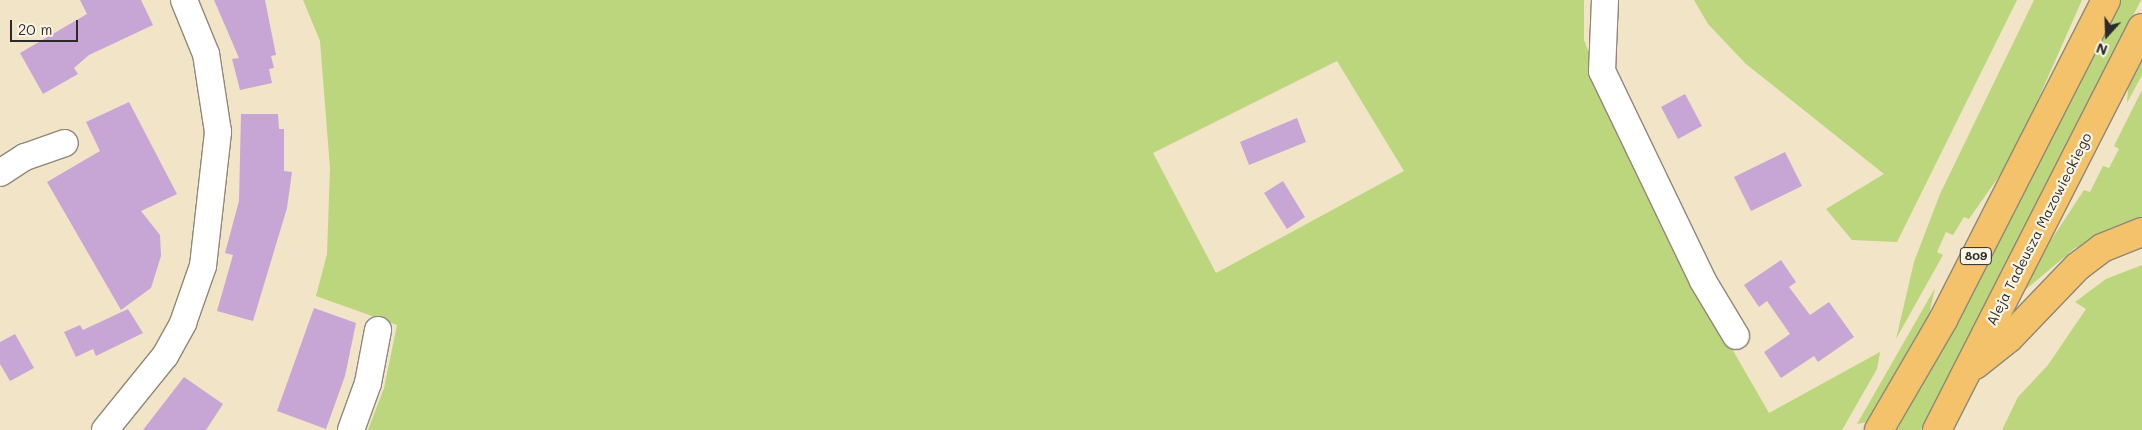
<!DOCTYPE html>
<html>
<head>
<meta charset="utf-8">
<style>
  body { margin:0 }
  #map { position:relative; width:2142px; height:430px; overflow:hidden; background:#f2e4c7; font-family:Mali,sans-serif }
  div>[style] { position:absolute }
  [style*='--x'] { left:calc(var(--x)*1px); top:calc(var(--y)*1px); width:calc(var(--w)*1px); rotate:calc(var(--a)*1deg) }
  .green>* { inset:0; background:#bbd67c }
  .building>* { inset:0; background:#c7a6d6 }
  .roads { filter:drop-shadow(1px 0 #8e8879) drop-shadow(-1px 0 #8e8879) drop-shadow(0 1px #8e8879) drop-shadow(0 -1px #8e8879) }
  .minor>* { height:26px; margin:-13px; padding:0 13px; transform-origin:13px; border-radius:13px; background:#fff }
  .major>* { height:28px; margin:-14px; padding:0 14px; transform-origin:14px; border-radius:14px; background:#f3c26a }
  span { translate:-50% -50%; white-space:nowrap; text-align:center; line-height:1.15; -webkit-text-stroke:4.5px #fcf5e5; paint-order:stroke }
  .shield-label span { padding:1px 4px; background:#fcf5e5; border:1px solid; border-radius:4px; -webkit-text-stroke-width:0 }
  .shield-label { font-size:12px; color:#2b2b2b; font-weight:700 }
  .street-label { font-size:14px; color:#2b2b2b }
  .north { position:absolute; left:2082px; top:10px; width:50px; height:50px; -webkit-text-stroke:4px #fcf5e5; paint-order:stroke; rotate:200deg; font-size:14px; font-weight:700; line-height:20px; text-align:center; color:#2b2b2b }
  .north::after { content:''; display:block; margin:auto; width:18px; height:22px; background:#2b2b2b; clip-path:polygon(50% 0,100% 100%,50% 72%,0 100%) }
  .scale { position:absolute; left:10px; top:20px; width:68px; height:22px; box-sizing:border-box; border:2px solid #2b2b2b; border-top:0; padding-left:6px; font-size:15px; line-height:18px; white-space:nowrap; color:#2b2b2b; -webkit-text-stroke:4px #fcf5e5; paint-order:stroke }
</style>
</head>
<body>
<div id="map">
  <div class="green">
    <div style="clip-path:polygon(evenodd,303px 0,1584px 0,1584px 40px,1616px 125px,1694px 283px,1769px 413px,1880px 352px,1877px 369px,1842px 430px,368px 430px,384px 388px,397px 325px,316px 296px,327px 254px,330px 168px,320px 41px,303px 0,1337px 61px,1404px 171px,1216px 273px,1153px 153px,1337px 61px)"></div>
    <div style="clip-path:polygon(1694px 0,2017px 0,1897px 242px,1852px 240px,1826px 209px,1884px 174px,1746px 64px,1708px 24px)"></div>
    <div style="clip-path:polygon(2034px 0,2082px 0,2013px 156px,1969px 219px,1964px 217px,1953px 235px,1946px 232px,1937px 252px,1943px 255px,1896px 339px,1914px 262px,1940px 194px)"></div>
    <div style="clip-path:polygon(2121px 0,2141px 0,1965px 348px,1921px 430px,1892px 430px,1950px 329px)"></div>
    <div style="clip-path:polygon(2142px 54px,2142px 75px,2127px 103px,2128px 89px)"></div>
    <div style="clip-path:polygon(2142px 90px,2142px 220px,2075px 248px,2024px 291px,2036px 263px,2084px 190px,2090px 192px,2103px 166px,2109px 168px,2119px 149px,2114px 146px)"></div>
    <div style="clip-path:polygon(2142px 265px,2142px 430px,2002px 430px,2018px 397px,2048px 365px,2086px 309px,2075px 302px,2106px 279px)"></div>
    <div style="clip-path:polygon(1935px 288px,1927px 324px,1869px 422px,1857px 424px)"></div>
  </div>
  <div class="building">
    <div style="clip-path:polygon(80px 0,141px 0,153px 25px,89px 55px,74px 68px,78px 74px,43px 94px,20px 53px,87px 14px)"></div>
    <div style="clip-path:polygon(214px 0,265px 0,276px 55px,271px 56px,274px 68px,269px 69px,272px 83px,240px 90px,232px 59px,239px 58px)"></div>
    <div style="clip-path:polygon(1685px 94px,1702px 126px,1678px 139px,1661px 107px)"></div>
    <div style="clip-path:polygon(129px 102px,177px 194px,141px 211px,160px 235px,161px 256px,151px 288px,121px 310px,47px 182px,100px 151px,86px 122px)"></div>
    <div style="clip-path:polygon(241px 114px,278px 114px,279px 129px,284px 129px,284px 171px,292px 172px,287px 208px,253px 321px,217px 311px,233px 255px,225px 253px,239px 201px)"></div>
    <div style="clip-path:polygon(1297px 118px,1306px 142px,1249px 165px,1240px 142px)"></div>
    <div style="clip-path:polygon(1785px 152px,1802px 186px,1751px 211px,1734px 177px)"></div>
    <div style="clip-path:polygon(1283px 181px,1305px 217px,1287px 229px,1264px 193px)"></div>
    <div style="clip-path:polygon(1781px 260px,1796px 282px,1789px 287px,1810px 315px,1829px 302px,1854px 337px,1818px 362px,1814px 356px,1781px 378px,1764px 352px,1790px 334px,1767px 301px,1759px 307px,1744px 285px)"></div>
    <div style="clip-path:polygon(314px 308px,356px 323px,345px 376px,326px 429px,277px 411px)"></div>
    <div style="clip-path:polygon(128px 309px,143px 333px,96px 356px,93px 349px,76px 357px,64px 332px,80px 325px,83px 330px)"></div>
    <div style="clip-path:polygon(15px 334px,34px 368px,10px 381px,0 364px,0 342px)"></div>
    <div style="clip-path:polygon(184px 377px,223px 404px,206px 430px,143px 430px)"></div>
  </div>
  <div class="roads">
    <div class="minor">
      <div style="--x:1605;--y:0;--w:71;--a:92.4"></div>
      <div style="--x:1602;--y:71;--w:233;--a:64.3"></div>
      <div style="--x:1703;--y:281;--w:64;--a:59"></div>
      <div style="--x:0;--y:173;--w:30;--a:-33"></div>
      <div style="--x:25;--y:157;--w:42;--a:-19.3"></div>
      <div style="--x:105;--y:430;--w:95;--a:-51"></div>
      <div style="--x:165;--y:356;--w:38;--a:-61"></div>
      <div style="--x:183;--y:323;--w:60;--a:-70.7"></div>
      <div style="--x:203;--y:266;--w:135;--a:-83.6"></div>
      <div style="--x:218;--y:132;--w:79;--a:-98.7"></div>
      <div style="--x:206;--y:54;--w:58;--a:-112.2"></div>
      <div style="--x:351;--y:430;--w:50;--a:-70.1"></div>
      <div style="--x:368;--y:383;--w:54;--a:-79.3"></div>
    </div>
    <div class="major">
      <div style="--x:1975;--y:365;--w:43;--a:-38.5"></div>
      <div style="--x:2009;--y:338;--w:98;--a:-46.2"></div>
      <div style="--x:2077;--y:267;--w:31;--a:-37"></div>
      <div style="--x:2102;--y:248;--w:43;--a:-21.8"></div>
      <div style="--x:1879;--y:430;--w:127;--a:-59.8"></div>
      <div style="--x:1943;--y:320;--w:359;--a:-63"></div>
      <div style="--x:1937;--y:430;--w:451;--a:-63"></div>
    </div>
  </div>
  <div class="shield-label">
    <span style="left:1976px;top:256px">809</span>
  </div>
  <div class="street-label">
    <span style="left:2039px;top:229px;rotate:-63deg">Aleja Tadeusza Mazowieckiego</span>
  </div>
  <div class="north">N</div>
  <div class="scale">20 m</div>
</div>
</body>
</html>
